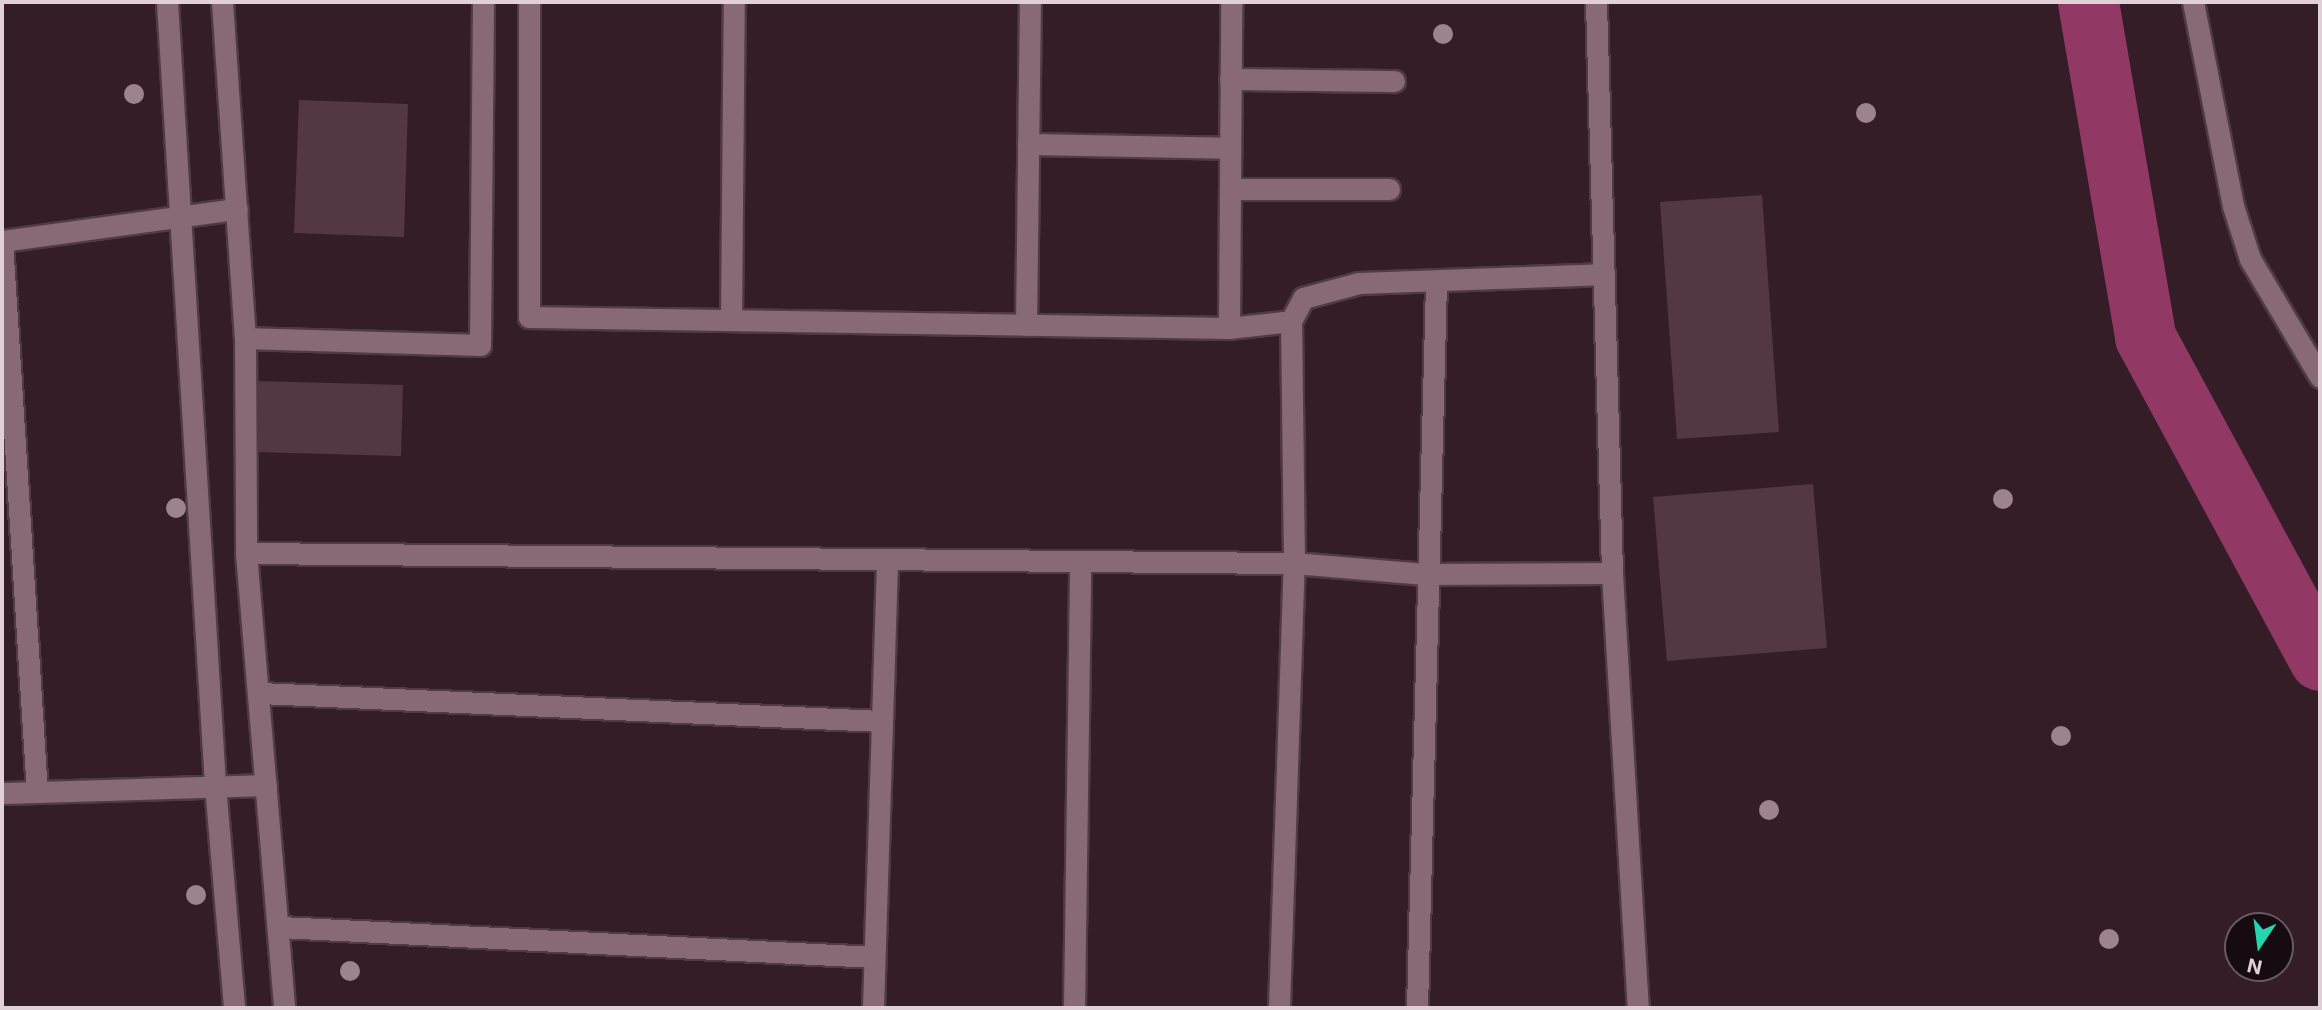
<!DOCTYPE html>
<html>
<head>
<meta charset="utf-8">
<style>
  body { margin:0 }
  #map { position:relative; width:2322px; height:1010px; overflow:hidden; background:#351d28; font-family:Inter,sans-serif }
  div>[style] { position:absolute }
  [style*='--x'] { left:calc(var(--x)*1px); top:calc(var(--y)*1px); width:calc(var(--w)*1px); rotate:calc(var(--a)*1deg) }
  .river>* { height:61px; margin:-30.5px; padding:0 30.5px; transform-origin:30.5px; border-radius:30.5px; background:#913964 }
  .building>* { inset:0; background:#533843 }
  .roads { filter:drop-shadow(2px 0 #4f3b44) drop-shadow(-2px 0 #4f3b44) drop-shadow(0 2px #4f3b44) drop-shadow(0 -2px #4f3b44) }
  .minor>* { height:21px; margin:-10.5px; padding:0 10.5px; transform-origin:10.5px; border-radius:10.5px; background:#886a76 }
  .tertiary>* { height:21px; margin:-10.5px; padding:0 10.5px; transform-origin:10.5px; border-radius:10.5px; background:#886a76 }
  .trees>* { width:20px; height:20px; margin:-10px; border-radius:50%; background:#9c838d }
  span { translate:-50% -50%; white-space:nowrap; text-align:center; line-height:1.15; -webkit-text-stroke:5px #160b10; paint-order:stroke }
  .frame { position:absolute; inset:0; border:4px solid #e1d0d7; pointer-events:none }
  .north { position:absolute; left:2224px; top:912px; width:70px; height:70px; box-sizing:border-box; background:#160b10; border:2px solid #675a60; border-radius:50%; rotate:193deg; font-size:19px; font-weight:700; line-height:28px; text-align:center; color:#e1d0d7 }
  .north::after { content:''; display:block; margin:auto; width:24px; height:32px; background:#26d5ae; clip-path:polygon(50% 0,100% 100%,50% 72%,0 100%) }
</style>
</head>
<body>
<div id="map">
  <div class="river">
    <div style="--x:2088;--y:2;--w:340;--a:80.3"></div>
    <div style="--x:2145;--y:337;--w:367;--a:61.6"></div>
  </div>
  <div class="building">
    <div style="clip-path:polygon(299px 100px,408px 104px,404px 237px,294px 233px)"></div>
    <div style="clip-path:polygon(1762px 195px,1779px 432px,1677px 439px,1660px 202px)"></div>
    <div style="clip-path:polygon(256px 381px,403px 385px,401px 456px,254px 452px)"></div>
    <div style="clip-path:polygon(1813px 484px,1827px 648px,1667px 661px,1653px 497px)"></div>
  </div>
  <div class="roads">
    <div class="minor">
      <div style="--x:529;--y:2;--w:315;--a:90"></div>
      <div style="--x:529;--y:317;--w:700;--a:0.9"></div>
      <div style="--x:1229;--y:328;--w:62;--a:-6.4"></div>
      <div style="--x:2193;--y:2;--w:208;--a:78.9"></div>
      <div style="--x:2233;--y:206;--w:56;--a:72.2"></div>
      <div style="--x:2250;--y:259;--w:137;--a:59.3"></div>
      <div style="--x:1230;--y:79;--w:164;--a:0.7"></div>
      <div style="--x:1028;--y:144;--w:202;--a:1.1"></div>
      <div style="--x:1230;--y:189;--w:159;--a:0"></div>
      <div style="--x:2;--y:241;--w:552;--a:86.37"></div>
      <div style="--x:2;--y:241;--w:237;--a:-7.8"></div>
      <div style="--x:731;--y:320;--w:318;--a:-89.5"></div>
      <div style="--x:1026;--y:325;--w:323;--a:-89.3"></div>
      <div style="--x:1229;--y:328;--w:326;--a:-89.6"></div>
      <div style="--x:245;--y:338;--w:235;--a:1.7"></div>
      <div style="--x:480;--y:345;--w:343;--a:-89.5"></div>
      <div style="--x:246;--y:553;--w:1048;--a:0.55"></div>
      <div style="--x:1294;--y:563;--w:131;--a:4.8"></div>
      <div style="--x:1425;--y:574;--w:187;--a:-0.3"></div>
      <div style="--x:260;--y:693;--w:623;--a:2.58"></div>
      <div style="--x:2;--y:793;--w:264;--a:-1.7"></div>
      <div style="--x:280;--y:927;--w:595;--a:2.89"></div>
      <div style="--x:873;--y:1008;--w:446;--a:-88.2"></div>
      <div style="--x:1074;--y:1008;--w:444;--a:-89.2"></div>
      <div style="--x:1279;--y:1008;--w:445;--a:-88.1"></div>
      <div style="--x:1294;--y:563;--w:242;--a:-90.7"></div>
      <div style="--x:1291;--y:321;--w:26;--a:-62"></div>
      <div style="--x:1303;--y:298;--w:58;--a:-15"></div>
      <div style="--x:1359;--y:283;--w:242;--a:-2.1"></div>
      <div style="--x:1417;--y:1008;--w:725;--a:-88.5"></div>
    </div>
    <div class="tertiary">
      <div style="--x:167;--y:2;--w:784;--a:86.49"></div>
      <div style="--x:215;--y:785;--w:224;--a:85.1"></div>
      <div style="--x:222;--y:2;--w:337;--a:86.1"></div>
      <div style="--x:245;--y:338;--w:215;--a:89.7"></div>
      <div style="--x:246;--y:553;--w:457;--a:85.2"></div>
      <div style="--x:1596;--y:2;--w:571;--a:88.39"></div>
      <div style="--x:1612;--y:573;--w:436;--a:86.6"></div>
    </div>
  </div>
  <div class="trees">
    <div style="left:1443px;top:34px"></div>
    <div style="left:134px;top:94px"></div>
    <div style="left:1866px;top:113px"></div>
    <div style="left:2003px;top:499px"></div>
    <div style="left:176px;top:508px"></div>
    <div style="left:2061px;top:736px"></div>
    <div style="left:1769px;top:810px"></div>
    <div style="left:196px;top:895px"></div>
    <div style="left:2109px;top:939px"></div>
    <div style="left:350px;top:971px"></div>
  </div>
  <div class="frame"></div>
  <div class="north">N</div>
</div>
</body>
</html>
